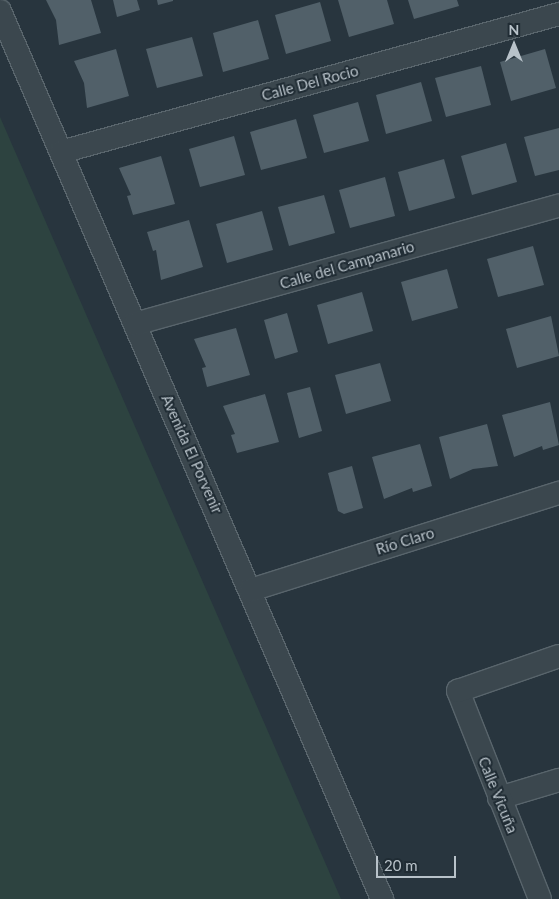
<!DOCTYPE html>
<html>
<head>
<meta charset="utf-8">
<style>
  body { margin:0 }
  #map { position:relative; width:559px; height:899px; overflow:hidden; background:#28353e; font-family:Lato,sans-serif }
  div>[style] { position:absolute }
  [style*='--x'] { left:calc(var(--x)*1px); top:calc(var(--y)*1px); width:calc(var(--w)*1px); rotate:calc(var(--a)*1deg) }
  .green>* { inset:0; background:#2d4340 }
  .building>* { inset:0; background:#516069 }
  .roads { filter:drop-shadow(1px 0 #59656c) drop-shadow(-1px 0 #59656c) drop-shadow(0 1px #59656c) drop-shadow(0 -1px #59656c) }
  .street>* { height:22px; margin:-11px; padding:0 11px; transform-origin:11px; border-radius:11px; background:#3b474e }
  span { translate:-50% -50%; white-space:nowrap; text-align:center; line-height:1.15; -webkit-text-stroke:4px #202c34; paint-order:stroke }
  .street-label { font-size:15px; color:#b8c2c9 }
  .north { position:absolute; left:489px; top:20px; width:50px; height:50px; -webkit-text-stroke:4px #202c34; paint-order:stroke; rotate:0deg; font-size:14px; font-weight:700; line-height:20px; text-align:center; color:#b8c2c9 }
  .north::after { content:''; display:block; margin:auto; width:18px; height:22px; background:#b8c2c9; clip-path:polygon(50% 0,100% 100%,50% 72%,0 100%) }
  .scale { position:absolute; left:376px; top:856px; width:80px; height:22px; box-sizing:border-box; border:2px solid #b8c2c9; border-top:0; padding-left:6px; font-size:15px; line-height:18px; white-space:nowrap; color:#b8c2c9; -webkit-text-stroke:4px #202c34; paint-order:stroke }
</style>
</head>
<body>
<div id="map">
  <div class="green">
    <div style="clip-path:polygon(0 117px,341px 899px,0 899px)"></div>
  </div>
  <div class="building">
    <div style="clip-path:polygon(46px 0,91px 0,101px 33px,59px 45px,56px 20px)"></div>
    <div style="clip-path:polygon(113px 0,137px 0,140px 10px,117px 17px)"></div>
    <div style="clip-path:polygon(157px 0,173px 0,173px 1px,158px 5px)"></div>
    <div style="clip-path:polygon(338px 0,387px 0,394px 24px,349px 37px)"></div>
    <div style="clip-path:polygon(408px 0,457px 0,459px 6px,414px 19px)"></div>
    <div style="clip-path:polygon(320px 2px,331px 41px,286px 54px,275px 15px)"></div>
    <div style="clip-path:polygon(258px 20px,269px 59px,223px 72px,213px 33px)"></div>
    <div style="clip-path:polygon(192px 37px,203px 76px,157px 88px,146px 49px)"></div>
    <div style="clip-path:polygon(116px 49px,129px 96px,87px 108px,84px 83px,74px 61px)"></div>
    <div style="clip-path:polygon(545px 49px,556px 88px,511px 101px,500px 62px)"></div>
    <div style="clip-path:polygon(481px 66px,491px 105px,446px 117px,435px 78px)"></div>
    <div style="clip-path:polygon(421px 82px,432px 121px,386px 134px,376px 95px)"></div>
    <div style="clip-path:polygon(358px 102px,369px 141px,324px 153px,313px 115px)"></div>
    <div style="clip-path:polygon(296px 119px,307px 158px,261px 170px,250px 132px)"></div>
    <div style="clip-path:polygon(559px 128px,559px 170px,535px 176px,524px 137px)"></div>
    <div style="clip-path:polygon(234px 136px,245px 175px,200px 187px,189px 149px)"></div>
    <div style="clip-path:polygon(506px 143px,517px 182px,472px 195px,461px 156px)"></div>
    <div style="clip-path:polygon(161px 156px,175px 204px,133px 215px,127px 196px,131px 195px,119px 168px)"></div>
    <div style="clip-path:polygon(444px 159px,455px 198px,409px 211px,398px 172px)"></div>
    <div style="clip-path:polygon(385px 177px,395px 216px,350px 228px,339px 190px)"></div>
    <div style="clip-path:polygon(324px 195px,335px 233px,289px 246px,278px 207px)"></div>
    <div style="clip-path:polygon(262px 211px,273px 250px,227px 263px,216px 224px)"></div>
    <div style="clip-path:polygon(189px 220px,203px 267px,161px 280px,156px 250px,153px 251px,147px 232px)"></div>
    <div style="clip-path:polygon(533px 246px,544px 285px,498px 297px,487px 259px)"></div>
    <div style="clip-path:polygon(447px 269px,458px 308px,412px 321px,401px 282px)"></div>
    <div style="clip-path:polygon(362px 292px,373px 331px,328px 344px,317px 305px)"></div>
    <div style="clip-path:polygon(287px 313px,298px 352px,275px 359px,264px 320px)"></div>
    <div style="clip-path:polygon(551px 316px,559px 356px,517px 368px,506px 329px)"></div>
    <div style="clip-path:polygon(236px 328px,250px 375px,207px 387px,202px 368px,206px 367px,194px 339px)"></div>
    <div style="clip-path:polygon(380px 363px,391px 401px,346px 414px,335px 375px)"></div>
    <div style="clip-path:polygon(310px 387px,322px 431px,299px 438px,287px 393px)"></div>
    <div style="clip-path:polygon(265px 394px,279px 442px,237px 453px,231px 435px,235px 434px,223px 406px)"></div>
    <div style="clip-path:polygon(550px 402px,559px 445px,543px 450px,542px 446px,514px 457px,502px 415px)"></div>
    <div style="clip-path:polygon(487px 424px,498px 466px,473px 469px,450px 479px,439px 437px)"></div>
    <div style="clip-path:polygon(420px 444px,432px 486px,413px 492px,412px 488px,384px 499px,372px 457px)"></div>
    <div style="clip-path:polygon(352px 466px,363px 508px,344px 514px,338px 511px,328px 473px)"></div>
  </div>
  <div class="roads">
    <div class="street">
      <div style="--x:0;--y:11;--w:967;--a:66.72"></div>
      <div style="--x:61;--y:152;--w:517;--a:-15.49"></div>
      <div style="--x:135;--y:324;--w:440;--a:-15.6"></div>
      <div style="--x:251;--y:590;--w:323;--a:-17.5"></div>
      <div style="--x:499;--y:798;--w:63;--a:-16.7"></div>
      <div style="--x:540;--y:899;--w:224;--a:-111.5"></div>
      <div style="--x:458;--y:691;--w:107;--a:-19.1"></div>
    </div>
  </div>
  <div class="street-label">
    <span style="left:310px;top:83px;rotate:-15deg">Calle Del Rocio</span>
    <span style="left:347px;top:265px;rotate:-16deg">Calle del Campanario</span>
    <span style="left:192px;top:454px;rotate:66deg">Avenida El Porvenir</span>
    <span style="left:405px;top:541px;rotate:-17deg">Río Claro</span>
    <span style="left:498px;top:795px;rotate:68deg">Calle Vicuña</span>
  </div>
  <div class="north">N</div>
  <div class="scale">20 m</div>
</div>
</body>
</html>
